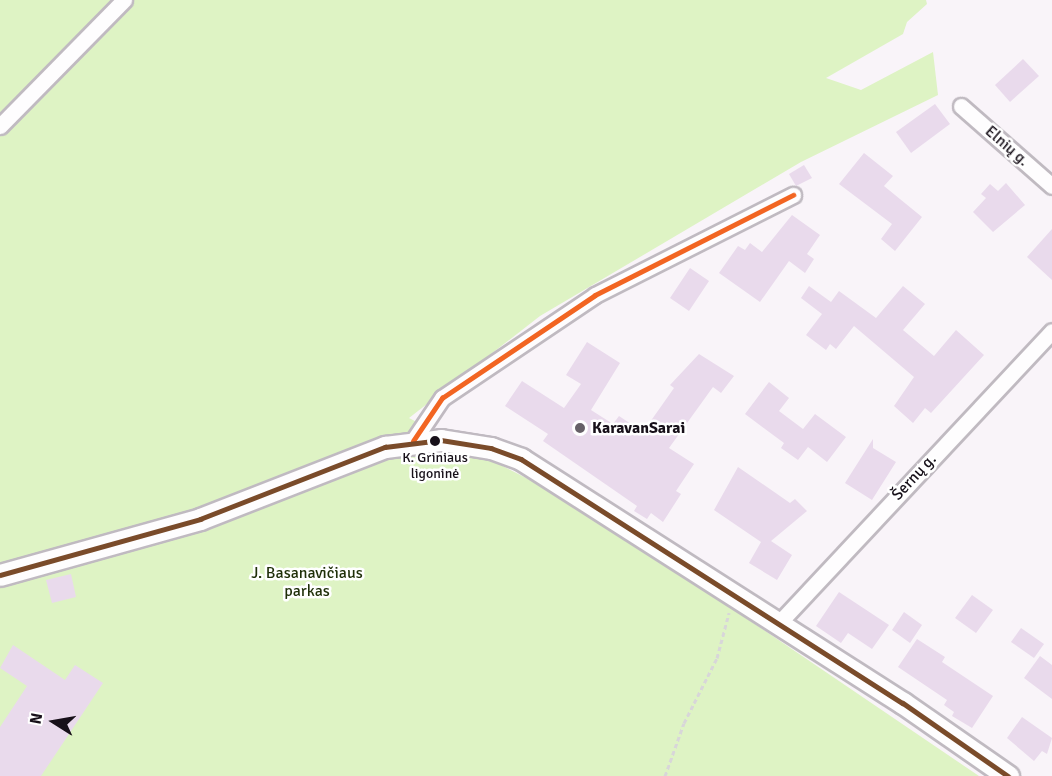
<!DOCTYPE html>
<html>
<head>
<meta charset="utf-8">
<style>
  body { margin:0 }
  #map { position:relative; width:1052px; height:776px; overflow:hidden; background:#f9f4f9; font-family:Signika,sans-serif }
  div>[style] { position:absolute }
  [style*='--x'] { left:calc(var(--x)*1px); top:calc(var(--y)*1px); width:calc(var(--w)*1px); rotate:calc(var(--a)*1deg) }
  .green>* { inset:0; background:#def3c4 }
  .building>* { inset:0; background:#e9daec }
  .path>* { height:3px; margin-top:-1.5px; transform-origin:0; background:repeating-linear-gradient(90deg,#d8d6d9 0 4.5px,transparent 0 7.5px) }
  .roads { filter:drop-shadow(2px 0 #c0bac1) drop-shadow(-2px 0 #c0bac1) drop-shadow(0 2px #c0bac1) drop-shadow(0 -2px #c0bac1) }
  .street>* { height:15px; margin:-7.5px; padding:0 7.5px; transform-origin:7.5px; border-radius:7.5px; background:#fefdfe }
  .secondary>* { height:21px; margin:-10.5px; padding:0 10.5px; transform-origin:10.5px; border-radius:10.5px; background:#fefdfe }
  .bus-1>* { height:4.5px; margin:-2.25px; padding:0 2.25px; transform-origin:2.25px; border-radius:2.25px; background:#f26522 }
  .bus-2>* { height:4.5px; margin:-2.25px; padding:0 2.25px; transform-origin:2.25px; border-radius:2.25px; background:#7a4b2a }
  .dots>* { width:16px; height:16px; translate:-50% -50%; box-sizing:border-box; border:3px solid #fff; border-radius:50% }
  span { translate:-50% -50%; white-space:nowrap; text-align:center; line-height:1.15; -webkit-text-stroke:5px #fff; paint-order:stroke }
  .bus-label { font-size:14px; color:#171019 }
  .street-label { font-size:16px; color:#171019 }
  .poi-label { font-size:16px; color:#171019; font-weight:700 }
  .left { translate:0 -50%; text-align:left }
  .park-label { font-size:16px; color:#1f2f09 }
  .north { position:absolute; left:24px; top:692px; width:60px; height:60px; -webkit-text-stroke:4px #fff; paint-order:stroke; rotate:281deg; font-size:16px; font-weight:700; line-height:24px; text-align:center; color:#171019 }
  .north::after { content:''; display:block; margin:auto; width:21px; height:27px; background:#171019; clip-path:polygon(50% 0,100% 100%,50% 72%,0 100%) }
</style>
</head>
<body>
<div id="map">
  <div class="green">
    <div style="clip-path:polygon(0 0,926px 0,927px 4px,907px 22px,903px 34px,826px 78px,861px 90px,933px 52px,938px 95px,801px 162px,540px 316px,409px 418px,581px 506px,979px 776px,0 776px)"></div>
  </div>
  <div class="building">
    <div style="clip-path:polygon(1023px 59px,1039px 76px,1010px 102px,995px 85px)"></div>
    <div style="clip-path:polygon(935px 104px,950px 124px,911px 153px,896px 132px)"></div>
    <div style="clip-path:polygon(864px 153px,893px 176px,884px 186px,922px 217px,895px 251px,881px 239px,892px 224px,839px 184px)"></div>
    <div style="clip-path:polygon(804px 165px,812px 178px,796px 186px,789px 174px)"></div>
    <div style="clip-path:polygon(1006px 183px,1025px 205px,993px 232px,973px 212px,986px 198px,981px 194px,990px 184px,998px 191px)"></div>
    <div style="clip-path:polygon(792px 215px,820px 235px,807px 254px,814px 259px,805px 273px,789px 261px,760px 302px,719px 273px,738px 246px,745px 250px,750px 243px,762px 252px)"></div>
    <div style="clip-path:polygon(1052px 229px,1052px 280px,1027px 257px)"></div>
    <div style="clip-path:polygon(690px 268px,709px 281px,689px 311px,670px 298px)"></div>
    <div style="clip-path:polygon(809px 286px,831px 302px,839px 291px,876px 318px,903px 286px,925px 304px,903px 330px,934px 356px,956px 330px,984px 355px,931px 413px,925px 408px,913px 423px,894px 406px,914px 377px,854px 326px,836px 349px,830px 344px,826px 350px,806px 335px,822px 314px,801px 298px)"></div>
    <div style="clip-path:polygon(587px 342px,620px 363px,591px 410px,613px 424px,619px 416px,643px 432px,674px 388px,670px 385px,699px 354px,734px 376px,721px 393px,713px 387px,669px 448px,694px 464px,676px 491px,681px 494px,663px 522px,651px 513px,647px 519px,634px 511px,637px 506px,543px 441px,548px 434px,505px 406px,522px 381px,564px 408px,581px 384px,566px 375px)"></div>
    <div style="clip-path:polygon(769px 382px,789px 398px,779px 411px,803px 429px,815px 414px,846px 437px,827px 462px,808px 447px,798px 460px,781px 448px,784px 443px,745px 414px)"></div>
    <div style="clip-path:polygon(873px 439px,873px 448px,896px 462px,872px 500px,845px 483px)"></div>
    <div style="clip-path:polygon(738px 467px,790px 503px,795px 499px,807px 511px,771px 541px,792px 555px,777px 580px,749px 563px,761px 542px,714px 510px)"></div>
    <div style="clip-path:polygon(71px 574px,76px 597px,52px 603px,46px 580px)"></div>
    <div style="clip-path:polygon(839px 592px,889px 625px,872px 649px,848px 633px,841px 643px,816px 626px)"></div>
    <div style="clip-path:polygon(972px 595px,993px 610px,976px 633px,955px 618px)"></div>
    <div style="clip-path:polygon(904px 612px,922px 625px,910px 643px,892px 630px)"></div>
    <div style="clip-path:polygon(1021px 628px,1044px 644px,1034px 658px,1011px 642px)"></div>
    <div style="clip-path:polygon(917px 639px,945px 657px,942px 662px,993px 696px,972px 728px,952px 716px,954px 712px,944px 705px,947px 700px,898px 667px)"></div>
    <div style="clip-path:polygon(13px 645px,65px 680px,75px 665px,103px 683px,41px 776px,0 776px,0 727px,27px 686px,0 668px)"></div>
    <div style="clip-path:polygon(1040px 656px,1052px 665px,1052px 699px,1024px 678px)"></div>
    <div style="clip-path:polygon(1022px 717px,1052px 738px,1047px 754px,1042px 751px,1034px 761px,1007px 738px)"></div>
  </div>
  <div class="path">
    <div style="--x:665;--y:776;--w:56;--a:-70.3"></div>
    <div style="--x:684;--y:723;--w:73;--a:-63.1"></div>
    <div style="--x:717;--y:658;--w:47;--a:-75.1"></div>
  </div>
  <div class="roads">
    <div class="street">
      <div style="--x:961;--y:106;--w:121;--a:41.3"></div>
      <div style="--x:0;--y:126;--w:177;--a:-45.5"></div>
      <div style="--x:413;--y:441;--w:52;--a:-56"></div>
      <div style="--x:442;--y:398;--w:184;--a:-33.9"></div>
      <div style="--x:595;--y:295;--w:222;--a:-26.8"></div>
      <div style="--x:778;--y:624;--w:401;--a:-46.9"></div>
    </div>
    <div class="secondary">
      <div style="--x:0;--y:575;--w:208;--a:-15.6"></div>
      <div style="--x:200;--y:519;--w:199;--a:-21.3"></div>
      <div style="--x:385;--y:447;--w:56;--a:-7.1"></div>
      <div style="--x:441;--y:440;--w:51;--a:9.1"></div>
      <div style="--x:491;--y:448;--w:32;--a:20"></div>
      <div style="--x:521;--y:459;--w:453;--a:32.6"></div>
      <div style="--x:903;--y:703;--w:128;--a:34.8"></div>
    </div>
  </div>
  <div class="bus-1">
    <div style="--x:413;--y:441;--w:52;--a:-56"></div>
    <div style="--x:442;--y:398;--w:184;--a:-33.9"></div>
    <div style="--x:595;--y:295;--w:222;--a:-26.8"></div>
  </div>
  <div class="bus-2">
    <div style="--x:0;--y:575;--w:208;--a:-15.6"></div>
    <div style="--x:200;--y:519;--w:199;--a:-21.3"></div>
    <div style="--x:385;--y:447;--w:56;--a:-7.1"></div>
    <div style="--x:441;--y:440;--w:51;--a:9.1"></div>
    <div style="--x:491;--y:448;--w:32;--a:20"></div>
    <div style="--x:521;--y:459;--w:453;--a:32.6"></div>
    <div style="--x:903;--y:703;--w:128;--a:34.8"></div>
  </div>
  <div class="dots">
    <div style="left:580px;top:428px;background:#666067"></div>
    <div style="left:435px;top:441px;background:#171019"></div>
  </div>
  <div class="bus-label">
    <span style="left:435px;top:466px">K. Griniaus<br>ligoninė</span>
  </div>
  <div class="street-label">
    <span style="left:1007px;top:146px;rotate:41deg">Elnių g.</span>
    <span style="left:914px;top:477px;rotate:-47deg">Šernų g.</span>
  </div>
  <div class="poi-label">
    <span class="left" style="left:592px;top:428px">KaravanSarai</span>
  </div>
  <div class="park-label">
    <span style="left:307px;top:582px">J. Basanavičiaus<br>parkas</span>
  </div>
  <div class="north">N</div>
</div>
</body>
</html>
